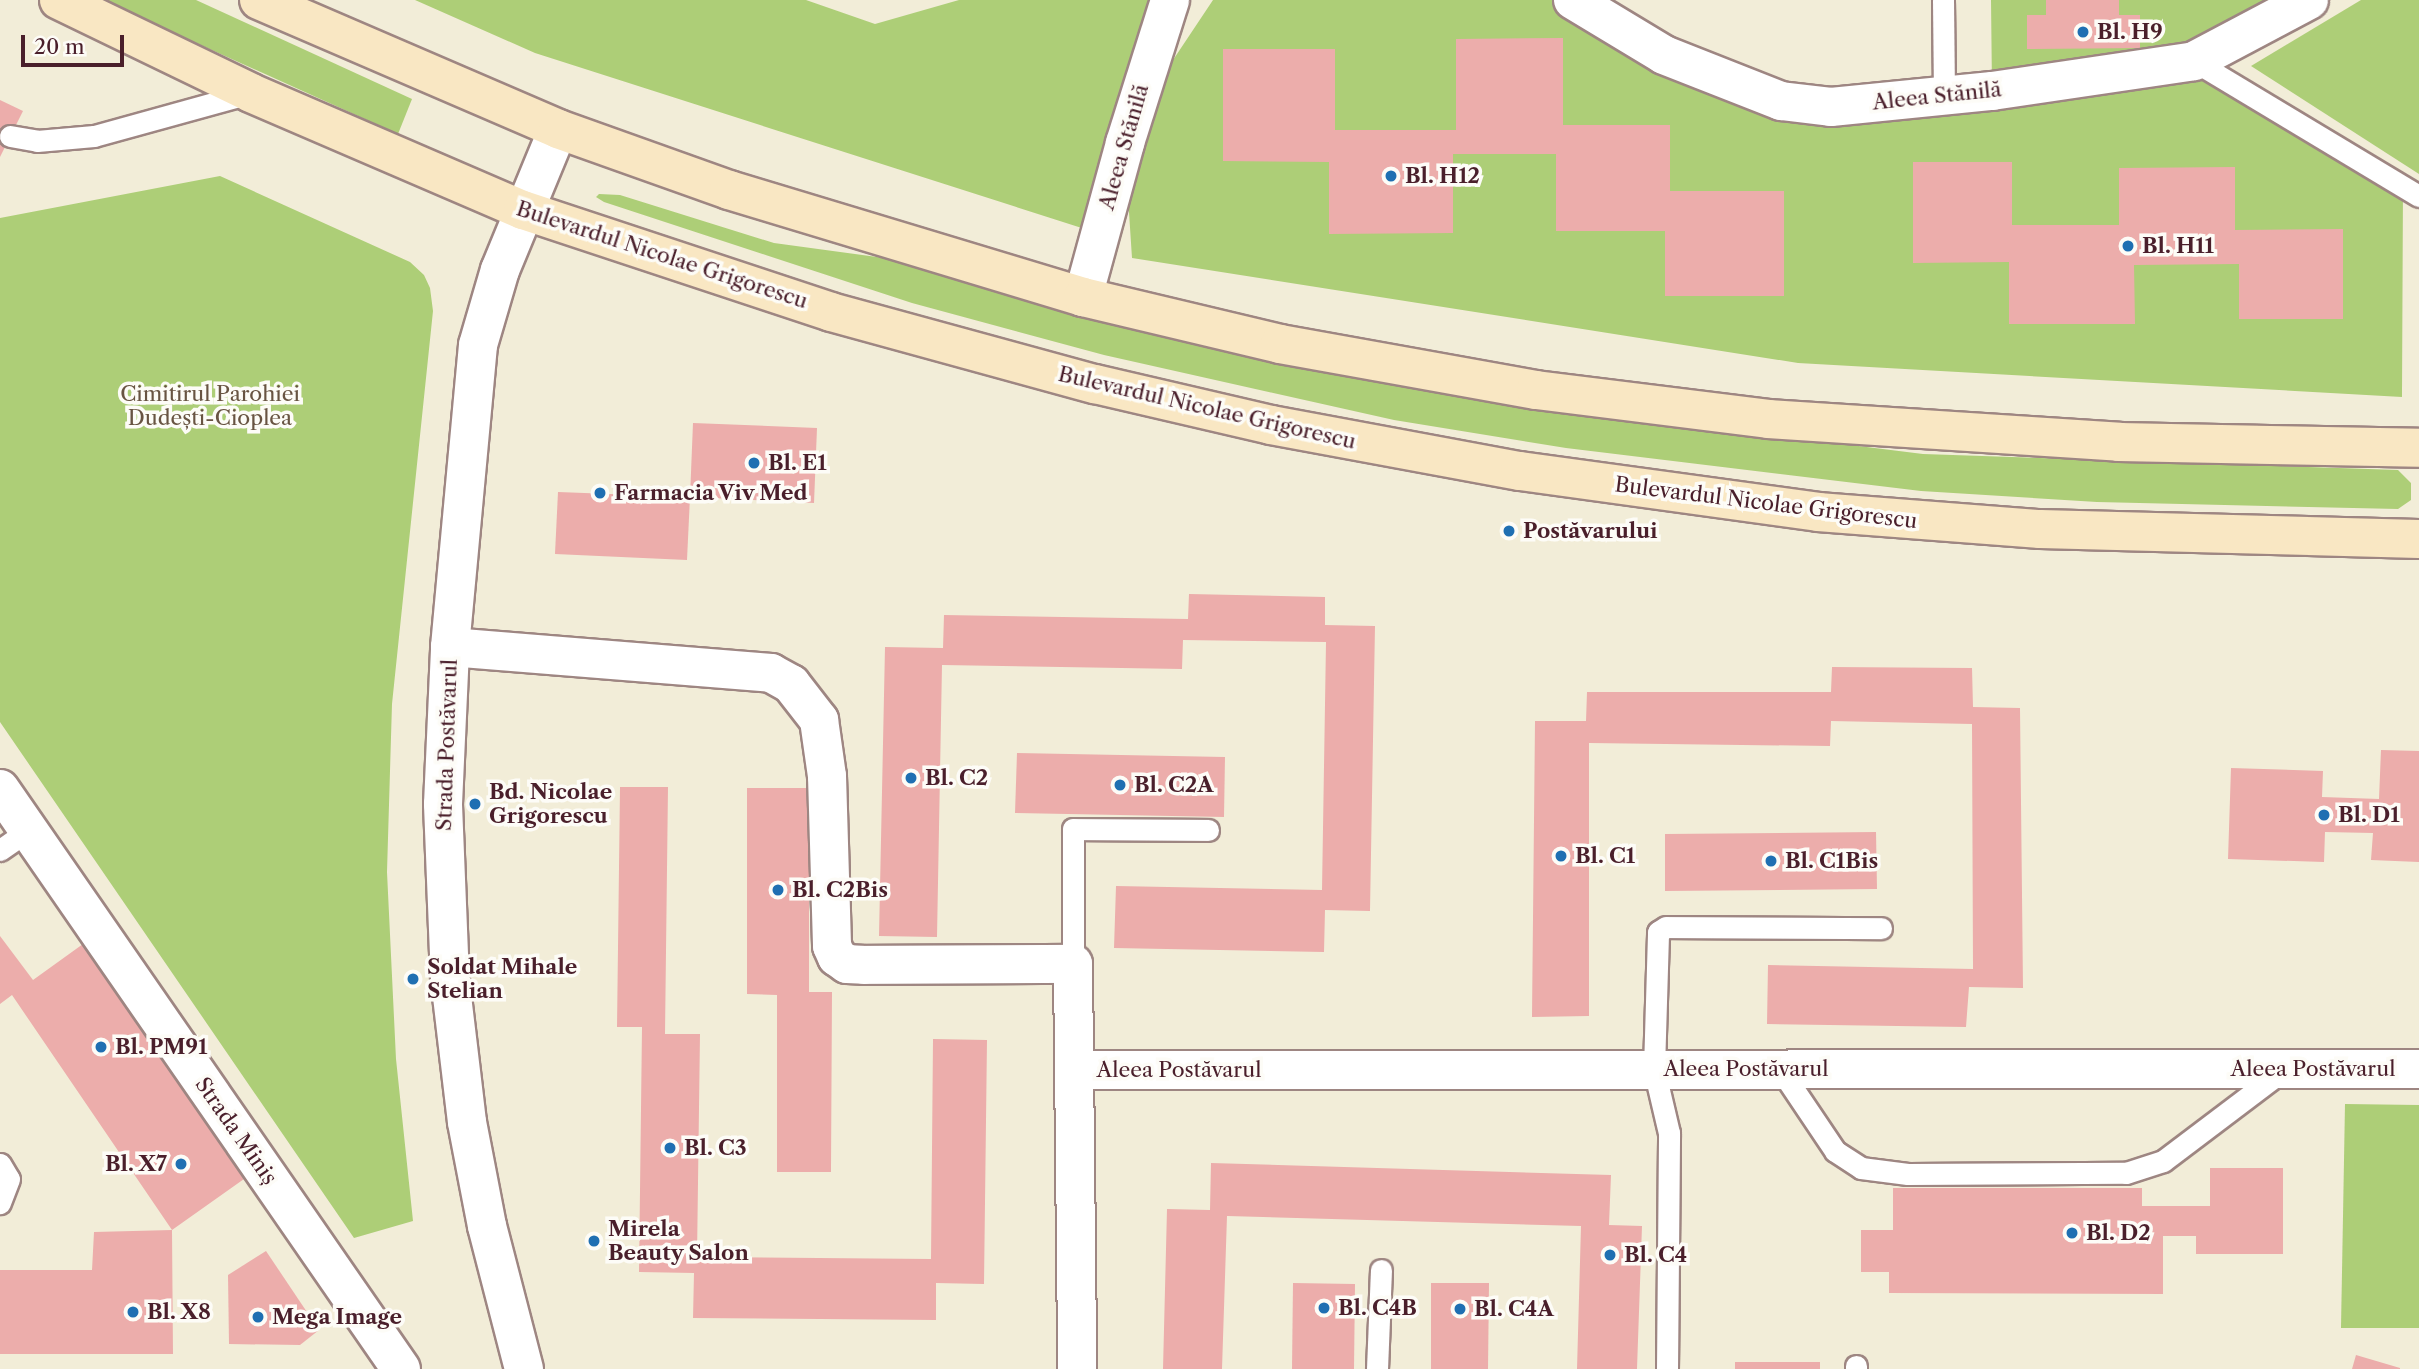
<!DOCTYPE html>
<html>
<head>
<meta charset="utf-8">
<style>
  body { margin:0 }
  #map { position:relative; width:2419px; height:1369px; overflow:hidden; background:#f2edd8; font-family:"Libre Caslon Text",serif }
  div>[style] { position:absolute }
  [style*='--x'] { left:calc(var(--x)*1px); top:calc(var(--y)*1px); width:calc(var(--w)*1px); rotate:calc(var(--a)*1deg) }
  .green>* { inset:0; background:#adce77 }
  .building>* { inset:0; background:#ecadab }
  .roads { filter:drop-shadow(2px 0 #9e8682) drop-shadow(-2px 0 #9e8682) drop-shadow(0 2px #9e8682) drop-shadow(0 -2px #9e8682) }
  .service>* { height:21px; margin:-10.5px; padding:0 10.5px; transform-origin:10.5px; border-radius:10.5px; background:#fff }
  .minor>* { height:38px; margin:-19px; padding:0 19px; transform-origin:19px; border-radius:19px; background:#fff }
  .tertiary>* { height:38px; margin:-19px; padding:0 19px; transform-origin:19px; border-radius:19px; background:#fff }
  .secondary>* { height:38px; margin:-19px; padding:0 19px; transform-origin:19px; border-radius:19px; background:#f9e7c3 }
  .dots>* { width:19px; height:19px; translate:-50% -50%; box-sizing:border-box; border:4px solid #fdfcf7; border-radius:50% }
  span { translate:-50% -50%; white-space:nowrap; text-align:center; line-height:1.15; -webkit-text-stroke:7px #fdfcf7; paint-order:stroke }
  .poi-label { font-size:21px; color:#4a1f2b; font-weight:700 }
  .left { translate:0 -50%; text-align:left }
  .right { translate:-100% -50%; text-align:right }
  .street-label { font-size:21px; color:#4a1f2b }
  .park-label { font-size:21px; color:#685442 }
  .scale { position:absolute; left:21px; top:35px; width:103px; height:32px; box-sizing:border-box; border:4px solid #4a1f2b; border-top:0; padding-left:9px; font-size:21px; line-height:24px; white-space:nowrap; color:#4a1f2b; -webkit-text-stroke:5px #fdfcf7; paint-order:stroke }
</style>
</head>
<body>
<div id="map">
  <div class="green">
    <div style="clip-path:polygon(101px 0,196px 0,412px 99px,398px 134px)"></div>
    <div style="clip-path:polygon(415px 0,806px 0,875px 24px,959px 0,1151px 0,1088px 230px,535px 53px)"></div>
    <div style="clip-path:polygon(1213px 0,1573px 0,1781px 101px,1992px 89px,1991px 0,2272px 0,2195px 60px,2403px 186px,2402px 397px,1798px 363px,1132px 258px,1128px 197px,1165px 72px)"></div>
    <div style="clip-path:polygon(2361px 0,2419px 0,2419px 174px,2251px 66px)"></div>
    <div style="clip-path:polygon(220px 176px,410px 262px,424px 275px,430px 288px,433px 311px,392px 704px,387px 872px,396px 1059px,413px 1221px,354px 1238px,0 722px,0 218px)"></div>
    <div style="clip-path:polygon(599px 194px,620px 195px,774px 243px,921px 263px,1723px 429px,1923px 454px,2398px 470px,2411px 483px,2411px 500px,2398px 509px,2097px 502px,1921px 491px,1566px 448px,1394px 420px,1104px 355px,912px 303px,604px 202px,596px 197px)"></div>
    <div style="clip-path:polygon(2345px 1104px,2419px 1105px,2419px 1328px,2341px 1328px)"></div>
  </div>
  <div class="building">
    <div style="clip-path:polygon(2046px 0,2119px 0,2119px 15px,2140px 15px,2140px 48px,2027px 49px,2027px 15px,2046px 15px)"></div>
    <div style="clip-path:polygon(1563px 38px,1563px 125px,1670px 125px,1670px 191px,1784px 191px,1784px 296px,1665px 296px,1665px 231px,1556px 231px,1556px 154px,1453px 154px,1453px 233px,1329px 234px,1329px 162px,1223px 161px,1223px 49px,1335px 49px,1335px 130px,1456px 130px,1456px 39px)"></div>
    <div style="clip-path:polygon(0 100px,23px 111px,0 157px)"></div>
    <div style="clip-path:polygon(1913px 162px,2012px 162px,2012px 225px,2119px 225px,2119px 168px,2235px 167px,2235px 230px,2343px 229px,2343px 319px,2239px 319px,2239px 264px,2134px 265px,2135px 324px,2009px 324px,2009px 262px,1913px 263px)"></div>
    <div style="clip-path:polygon(693px 423px,817px 428px,814px 503px,690px 497px)"></div>
    <div style="clip-path:polygon(558px 492px,690px 497px,687px 560px,555px 554px)"></div>
    <div style="clip-path:polygon(1189px 594px,1325px 597px,1325px 625px,1375px 626px,1370px 911px,1325px 910px,1324px 952px,1114px 948px,1116px 886px,1322px 890px,1326px 642px,1183px 640px,1182px 669px,942px 665px,937px 937px,879px 936px,885px 647px,943px 648px,944px 615px,1188px 619px)"></div>
    <div style="clip-path:polygon(1832px 667px,1972px 668px,1973px 707px,2020px 708px,2023px 988px,1969px 987px,1966px 1027px,1767px 1024px,1768px 965px,1973px 969px,1972px 724px,1831px 721px,1830px 746px,1589px 743px,1589px 1016px,1532px 1017px,1535px 721px,1586px 721px,1587px 692px,1831px 692px)"></div>
    <div style="clip-path:polygon(2381px 750px,2419px 751px,2419px 862px,2371px 860px,2373px 833px,2325px 832px,2324px 862px,2228px 859px,2231px 768px,2323px 771px,2322px 797px,2379px 799px)"></div>
    <div style="clip-path:polygon(1017px 753px,1225px 757px,1224px 817px,1015px 813px)"></div>
    <div style="clip-path:polygon(620px 787px,668px 787px,665px 1034px,700px 1034px,697px 1257px,931px 1259px,933px 1039px,987px 1040px,984px 1284px,936px 1283px,936px 1320px,693px 1318px,694px 1273px,639px 1272px,642px 1027px,617px 1027px)"></div>
    <div style="clip-path:polygon(747px 788px,809px 788px,809px 992px,832px 992px,831px 1172px,777px 1172px,777px 995px,747px 994px)"></div>
    <div style="clip-path:polygon(1876px 832px,1877px 889px,1665px 891px,1665px 834px)"></div>
    <div style="clip-path:polygon(0 936px,33px 980px,83px 944px,244px 1179px,172px 1230px,173px 1354px,0 1354px,0 1270px,92px 1270px,94px 1232px,172px 1230px,12px 995px,0 1004px)"></div>
    <div style="clip-path:polygon(1211px 1163px,1611px 1175px,1609px 1225px,1642px 1226px,1637px 1369px,1577px 1369px,1581px 1226px,1227px 1216px,1222px 1369px,1163px 1369px,1167px 1209px,1210px 1210px)"></div>
    <div style="clip-path:polygon(2210px 1168px,2283px 1168px,2283px 1254px,2196px 1254px,2196px 1236px,2163px 1236px,2163px 1294px,1889px 1293px,1889px 1272px,1861px 1272px,1861px 1230px,1893px 1230px,1893px 1188px,2142px 1188px,2142px 1206px,2210px 1206px)"></div>
    <div style="clip-path:polygon(266px 1251px,319px 1330px,300px 1345px,229px 1344px,228px 1275px)"></div>
    <div style="clip-path:polygon(1293px 1283px,1355px 1284px,1354px 1369px,1292px 1369px)"></div>
    <div style="clip-path:polygon(1431px 1283px,1489px 1283px,1488px 1369px,1431px 1369px)"></div>
    <div style="clip-path:polygon(2356px 1355px,2400px 1368px,2400px 1369px,2352px 1369px)"></div>
    <div style="clip-path:polygon(1735px 1362px,1820px 1362px,1820px 1369px,1735px 1369px)"></div>
  </div>
  <div class="roads">
    <div class="service">
      <div style="--x:1943;--y:0;--w:96;--a:89.4"></div>
      <div style="--x:2194;--y:61;--w:262;--a:31"></div>
      <div style="--x:10;--y:136;--w:27;--a:10"></div>
      <div style="--x:37;--y:141;--w:57;--a:-5"></div>
      <div style="--x:94;--y:136;--w:162;--a:-15.4"></div>
      <div style="--x:0;--y:850;--w:35;--a:-35"></div>
      <div style="--x:1073;--y:964;--w:135;--a:-90"></div>
      <div style="--x:1073;--y:829;--w:135;--a:0.4"></div>
      <div style="--x:1780;--y:1069;--w:99;--a:56.1"></div>
      <div style="--x:1835;--y:1151;--w:31;--a:33"></div>
      <div style="--x:1861;--y:1168;--w:47;--a:7.3"></div>
      <div style="--x:1908;--y:1174;--w:218;--a:-0.3"></div>
      <div style="--x:2126;--y:1173;--w:39;--a:-18"></div>
      <div style="--x:2163;--y:1161;--w:149;--a:-37.1"></div>
      <div style="--x:0;--y:1164;--w:17;--a:59"></div>
      <div style="--x:9;--y:1179;--w:26;--a:111"></div>
      <div style="--x:1377;--y:1369;--w:99;--a:-87.7"></div>
      <div style="--x:1667;--y:1369;--w:236;--a:-89.5"></div>
      <div style="--x:1669;--y:1133;--w:66;--a:-103.2"></div>
      <div style="--x:1654;--y:1069;--w:137;--a:-88.3"></div>
      <div style="--x:1658;--y:932;--w:9;--a:-32"></div>
      <div style="--x:1666;--y:927;--w:215;--a:0.3"></div>
      <div style="--x:1856;--y:1369;--w:3;--a:-90"></div>
    </div>
    <div class="minor">
      <div style="--x:1573;--y:0;--w:106;--a:31.1"></div>
      <div style="--x:1664;--y:55;--w:126;--a:21.5"></div>
      <div style="--x:1781;--y:101;--w:50;--a:6.8"></div>
      <div style="--x:1831;--y:107;--w:162;--a:-5.7"></div>
      <div style="--x:1992;--y:91;--w:204;--a:-8.4"></div>
      <div style="--x:2194;--y:61;--w:130;--a:-27.9"></div>
      <div style="--x:1083;--y:297;--w:160;--a:-74.7"></div>
      <div style="--x:1125;--y:143;--w:150;--a:-72.5"></div>
      <div style="--x:450;--y:647;--w:322;--a:4.6"></div>
      <div style="--x:771;--y:673;--w:23;--a:29"></div>
      <div style="--x:791;--y:684;--w:46;--a:52.1"></div>
      <div style="--x:819;--y:720;--w:57;--a:81.9"></div>
      <div style="--x:827;--y:776;--w:170;--a:88.3"></div>
      <div style="--x:832;--y:946;--w:12;--a:66"></div>
      <div style="--x:837;--y:957;--w:12;--a:35"></div>
      <div style="--x:847;--y:964;--w:17;--a:3"></div>
      <div style="--x:864;--y:965;--w:209;--a:-0.3"></div>
      <div style="--x:1073;--y:964;--w:405;--a:89.4"></div>
      <div style="--x:0;--y:789;--w:705;--a:55.34"></div>
      <div style="--x:1074;--y:1070;--w:1345;--a:-0.04"></div>
    </div>
    <div class="tertiary">
      <div style="--x:524;--y:1369;--w:148;--a:-104.5"></div>
      <div style="--x:487;--y:1226;--w:106;--a:-100.9"></div>
      <div style="--x:467;--y:1122;--w:144;--a:-96.8"></div>
      <div style="--x:450;--y:979;--w:175;--a:-92.3"></div>
      <div style="--x:443;--y:804;--w:157;--a:-87.4"></div>
      <div style="--x:450;--y:647;--w:303;--a:-84.7"></div>
      <div style="--x:478;--y:345;--w:78;--a:-73.7"></div>
      <div style="--x:500;--y:270;--w:152;--a:-67.6"></div>
    </div>
    <div class="secondary">
      <div style="--x:59;--y:0;--w:213;--a:25.8"></div>
      <div style="--x:251;--y:93;--w:296;--a:23.3"></div>
      <div style="--x:523;--y:210;--w:324;--a:18.3"></div>
      <div style="--x:831;--y:312;--w:274;--a:15.3"></div>
      <div style="--x:1095;--y:384;--w:181;--a:13.1"></div>
      <div style="--x:1271;--y:425;--w:253;--a:10.5"></div>
      <div style="--x:1520;--y:471;--w:301;--a:7.8"></div>
      <div style="--x:1818;--y:512;--w:223;--a:4.4"></div>
      <div style="--x:2040;--y:529;--w:379;--a:1.5"></div>
      <div style="--x:259;--y:0;--w:326;--a:23.3"></div>
      <div style="--x:558;--y:129;--w:182;--a:19.6"></div>
      <div style="--x:729;--y:190;--w:370;--a:16.8"></div>
      <div style="--x:1083;--y:297;--w:203;--a:13.4"></div>
      <div style="--x:1280;--y:344;--w:260;--a:10.2"></div>
      <div style="--x:1536;--y:390;--w:234;--a:7.1"></div>
      <div style="--x:1768;--y:419;--w:352;--a:3.7"></div>
      <div style="--x:2119;--y:442;--w:300;--a:1.1"></div>
    </div>
  </div>
  <div class="dots">
    <div style="left:2083px;top:32px;background:#1f6fb2"></div>
    <div style="left:1391px;top:176px;background:#1f6fb2"></div>
    <div style="left:2128px;top:246px;background:#1f6fb2"></div>
    <div style="left:754px;top:463px;background:#1f6fb2"></div>
    <div style="left:600px;top:493px;background:#1f6fb2"></div>
    <div style="left:1509px;top:531px;background:#1f6fb2"></div>
    <div style="left:911px;top:778px;background:#1f6fb2"></div>
    <div style="left:1120px;top:785px;background:#1f6fb2"></div>
    <div style="left:475px;top:804px;background:#1f6fb2"></div>
    <div style="left:2324px;top:815px;background:#1f6fb2"></div>
    <div style="left:1561px;top:856px;background:#1f6fb2"></div>
    <div style="left:1771px;top:861px;background:#1f6fb2"></div>
    <div style="left:778px;top:890px;background:#1f6fb2"></div>
    <div style="left:413px;top:979px;background:#1f6fb2"></div>
    <div style="left:101px;top:1047px;background:#1f6fb2"></div>
    <div style="left:670px;top:1148px;background:#1f6fb2"></div>
    <div style="left:181px;top:1164px;background:#1f6fb2"></div>
    <div style="left:2072px;top:1233px;background:#1f6fb2"></div>
    <div style="left:594px;top:1241px;background:#1f6fb2"></div>
    <div style="left:1610px;top:1255px;background:#1f6fb2"></div>
    <div style="left:1324px;top:1308px;background:#1f6fb2"></div>
    <div style="left:1460px;top:1309px;background:#1f6fb2"></div>
    <div style="left:133px;top:1312px;background:#1f6fb2"></div>
    <div style="left:258px;top:1317px;background:#1f6fb2"></div>
  </div>
  <div class="poi-label">
    <span class="left" style="left:2097px;top:32px">Bl. H9</span>
    <span class="left" style="left:1405px;top:176px">Bl. H12</span>
    <span class="left" style="left:2142px;top:246px">Bl. H11</span>
    <span class="left" style="left:768px;top:463px">Bl. E1</span>
    <span class="left" style="left:614px;top:493px">Farmacia Viv Med</span>
    <span class="left" style="left:1523px;top:531px">Postăvarului</span>
    <span class="left" style="left:925px;top:778px">Bl. C2</span>
    <span class="left" style="left:1134px;top:785px">Bl. C2A</span>
    <span class="left" style="left:489px;top:804px">Bd. Nicolae<br>Grigorescu</span>
    <span class="left" style="left:2338px;top:815px">Bl. D1</span>
    <span class="left" style="left:1575px;top:856px">Bl. C1</span>
    <span class="left" style="left:1785px;top:861px">Bl. C1Bis</span>
    <span class="left" style="left:792px;top:890px">Bl. C2Bis</span>
    <span class="left" style="left:427px;top:979px">Soldat Mihale<br>Stelian</span>
    <span class="left" style="left:115px;top:1047px">Bl. PM91</span>
    <span class="left" style="left:684px;top:1148px">Bl. C3</span>
    <span class="right" style="left:167px;top:1164px">Bl. X7</span>
    <span class="left" style="left:608px;top:1241px">Mirela<br>Beauty Salon</span>
    <span class="left" style="left:2086px;top:1233px">Bl. D2</span>
    <span class="left" style="left:1624px;top:1255px">Bl. C4</span>
    <span class="left" style="left:1338px;top:1308px">Bl. C4B</span>
    <span class="left" style="left:1474px;top:1309px">Bl. C4A</span>
    <span class="left" style="left:147px;top:1312px">Bl. X8</span>
    <span class="left" style="left:272px;top:1317px">Mega Image</span>
  </div>
  <div class="street-label">
    <span style="left:1937px;top:96px;rotate:-6deg">Aleea Stănilă</span>
    <span style="left:1124px;top:147px;rotate:-74deg">Aleea Stănilă</span>
    <span style="left:662px;top:255px;rotate:18deg">Bulevardul Nicolae Grigorescu</span>
    <span style="left:1207px;top:408px;rotate:13deg">Bulevardul Nicolae Grigorescu</span>
    <span style="left:1766px;top:503px;rotate:7deg">Bulevardul Nicolae Grigorescu</span>
    <span style="left:447px;top:745px;rotate:-88deg">Strada Postăvarul</span>
    <span style="left:1746px;top:1069px">Aleea Postăvarul</span>
    <span style="left:2313px;top:1069px">Aleea Postăvarul</span>
    <span style="left:1179px;top:1070px">Aleea Postăvarul</span>
    <span style="left:236px;top:1131px;rotate:55deg">Strada Miniș</span>
  </div>
  <div class="park-label">
    <span style="left:210px;top:406px">Cimitirul Parohiei<br>Dudești-Cioplea</span>
  </div>
  <div class="scale">20 m</div>
</div>
</body>
</html>
